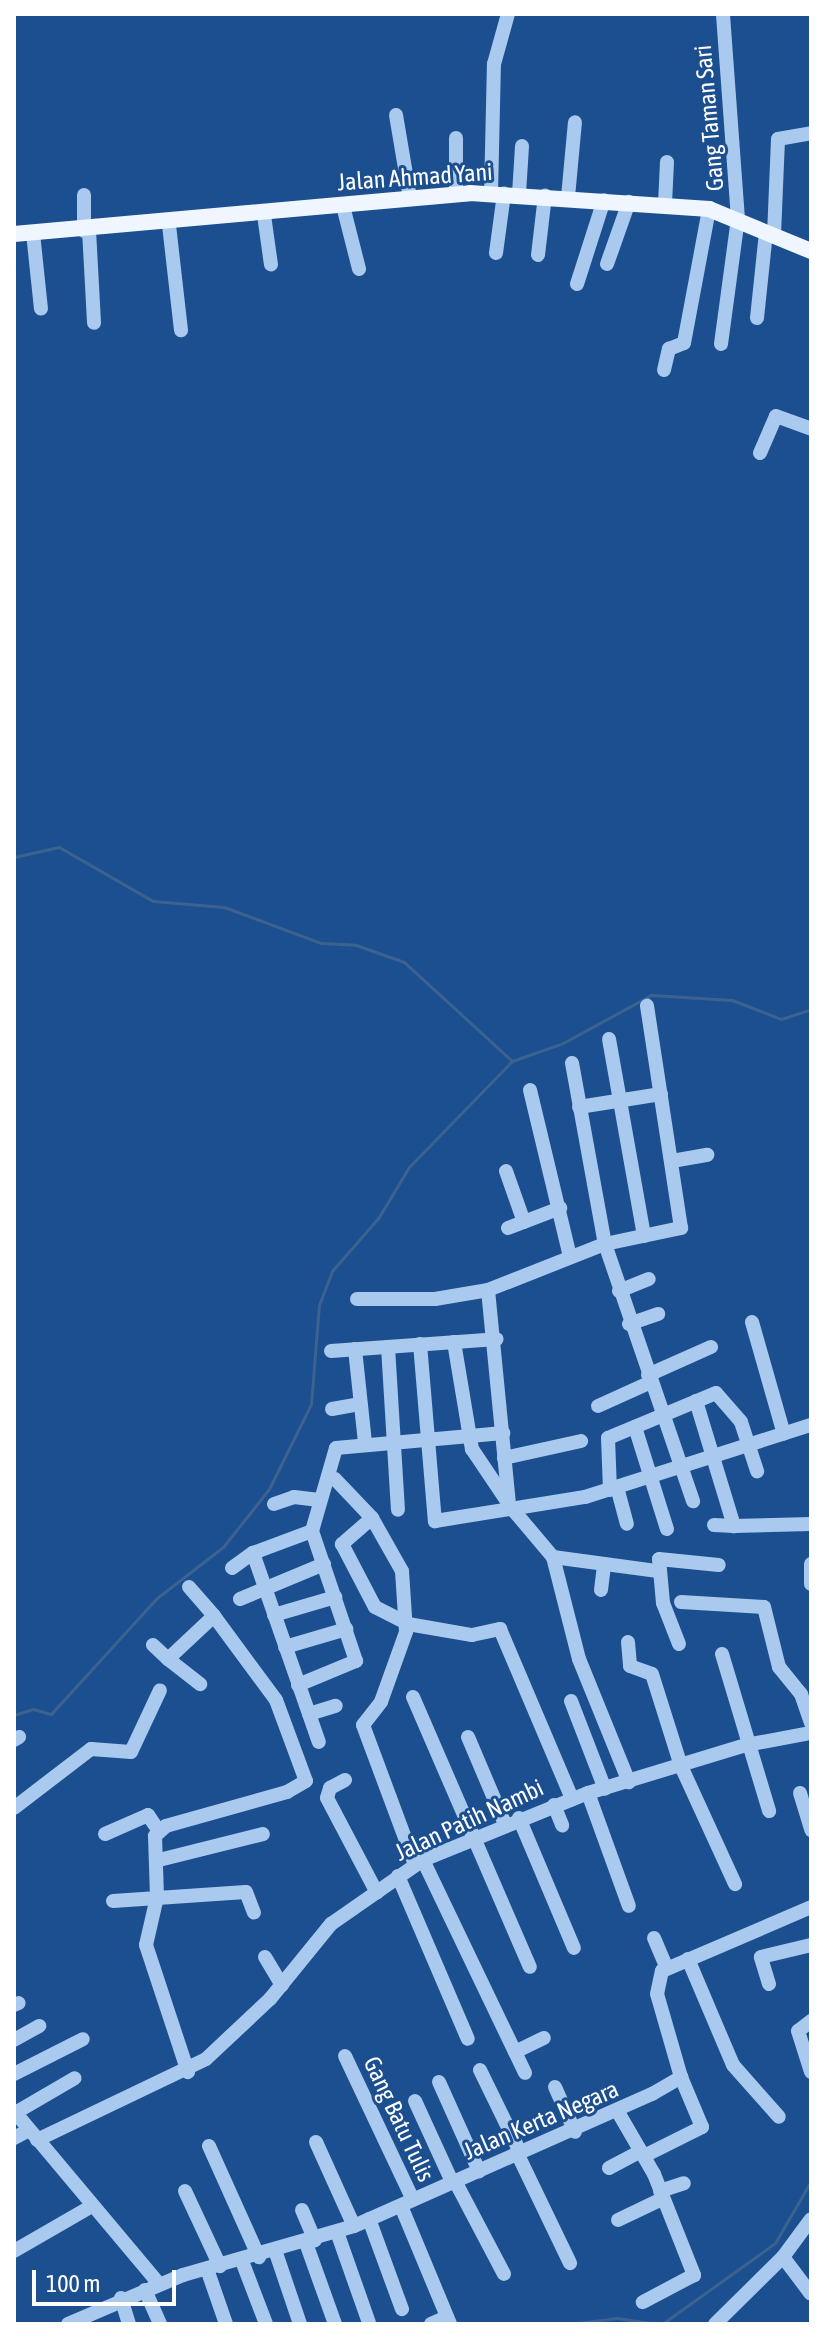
<!DOCTYPE html>
<html>
<head>
<meta charset="utf-8">
<style>
  body { margin:0 }
  #map { position:relative; width:825px; height:2338px; overflow:hidden; background:#1b4f8f; font-family:"Asap Condensed",sans-serif }
  div>[style] { position:absolute }
  [style*='--x'] { left:calc(var(--x)*1px); top:calc(var(--y)*1px); width:calc(var(--w)*1px); rotate:calc(var(--a)*1deg) }
  .stream>* { height:3px; margin:-1.5px; padding:0 1.5px; transform-origin:1.5px; border-radius:1.5px; background:#3c6290 }
  .minor>* { height:14px; margin:-7px; padding:0 7px; transform-origin:7px; border-radius:7px; background:#a9c9ee }
  .major>* { height:16px; margin:-8px; padding:0 8px; transform-origin:8px; border-radius:8px; background:#f0f6ff }
  span { translate:-50% -50%; white-space:nowrap; text-align:center; line-height:1.15; -webkit-text-stroke:6px #1b4f8f; paint-order:stroke }
  .street-label { font-size:24px; color:#fff }
  .frame { position:absolute; inset:0; border:16px solid #fff; pointer-events:none }
  .scale { position:absolute; left:32px; top:2270px; width:144px; height:36px; box-sizing:border-box; border:4px solid #fff; border-top:0; padding-left:10px; font-size:24px; line-height:28px; white-space:nowrap; color:#fff; -webkit-text-stroke:6px #1b4f8f; paint-order:stroke }
</style>
</head>
<body>
<div id="map">
  <div class="stream">
    <div style="--x:14;--y:857;--w:46;--a:-12.5"></div>
    <div style="--x:59;--y:847;--w:108;--a:29.9"></div>
    <div style="--x:153;--y:901;--w:71;--a:4.8"></div>
    <div style="--x:224;--y:907;--w:103;--a:20.4"></div>
    <div style="--x:321;--y:943;--w:35;--a:3"></div>
    <div style="--x:356;--y:945;--w:51;--a:19.5"></div>
    <div style="--x:404;--y:962;--w:147;--a:42.5"></div>
    <div style="--x:512;--y:1061;--w:54;--a:-19.4"></div>
    <div style="--x:563;--y:1043;--w:100;--a:-28.6"></div>
    <div style="--x:651;--y:995;--w:81;--a:3.5"></div>
    <div style="--x:732;--y:1000;--w:53;--a:21.2"></div>
    <div style="--x:781;--y:1019;--w:32;--a:-18"></div>
    <div style="--x:14;--y:1715;--w:20;--a:-18"></div>
    <div style="--x:33;--y:1709;--w:19;--a:16"></div>
    <div style="--x:51;--y:1714;--w:157;--a:-47.6"></div>
    <div style="--x:157;--y:1598;--w:83;--a:-37.7"></div>
    <div style="--x:223;--y:1547;--w:74;--a:-51.6"></div>
    <div style="--x:269;--y:1489;--w:95;--a:-63.7"></div>
    <div style="--x:311;--y:1404;--w:99;--a:-85.4"></div>
    <div style="--x:319;--y:1305;--w:36;--a:-69"></div>
    <div style="--x:332;--y:1271;--w:72;--a:-49"></div>
    <div style="--x:379;--y:1217;--w:58;--a:-59"></div>
    <div style="--x:409;--y:1167;--w:148;--a:-45.8"></div>
    <div style="--x:569;--y:2324;--w:48;--a:-7.1"></div>
    <div style="--x:617;--y:2318;--w:40;--a:8.5"></div>
    <div style="--x:662;--y:2324;--w:139;--a:-35.6"></div>
    <div style="--x:775;--y:2243;--w:72;--a:-59.9"></div>
  </div>
  <div class="minor">
    <div style="--x:396;--y:115;--w:84;--a:80.4"></div>
    <div style="--x:456;--y:194;--w:56;--a:-90"></div>
    <div style="--x:491;--y:194;--w:130;--a:-88.7"></div>
    <div style="--x:494;--y:64;--w:52;--a:-74.4"></div>
    <div style="--x:519;--y:194;--w:48;--a:-86.4"></div>
    <div style="--x:84;--y:195;--w:36;--a:90"></div>
    <div style="--x:568;--y:197;--w:75;--a:-84.7"></div>
    <div style="--x:665;--y:204;--w:42;--a:-87.3"></div>
    <div style="--x:343;--y:206;--w:65;--a:75.7"></div>
    <div style="--x:264;--y:215;--w:50;--a:82"></div>
    <div style="--x:169;--y:225;--w:106;--a:83.5"></div>
    <div style="--x:89;--y:230;--w:93;--a:86.9"></div>
    <div style="--x:33;--y:233;--w:76;--a:84"></div>
    <div style="--x:774;--y:235;--w:96;--a:-87.6"></div>
    <div style="--x:778;--y:139;--w:34;--a:-10"></div>
    <div style="--x:496;--y:253;--w:60;--a:-82.3"></div>
    <div style="--x:538;--y:255;--w:60;--a:-83.3"></div>
    <div style="--x:607;--y:264;--w:66;--a:-70.5"></div>
    <div style="--x:577;--y:284;--w:88;--a:-72.2"></div>
    <div style="--x:757;--y:318;--w:86;--a:-84"></div>
    <div style="--x:721;--y:344;--w:126;--a:-82.3"></div>
    <div style="--x:738;--y:219;--w:206;--a:-94.2"></div>
    <div style="--x:664;--y:370;--w:22;--a:-77"></div>
    <div style="--x:669;--y:349;--w:16;--a:-22"></div>
    <div style="--x:684;--y:343;--w:136;--a:-79.4"></div>
    <div style="--x:760;--y:453;--w:40;--a:-66.6"></div>
    <div style="--x:776;--y:416;--w:37;--a:20"></div>
    <div style="--x:609;--y:1039;--w:200;--a:79.9"></div>
    <div style="--x:572;--y:1063;--w:184;--a:79.7"></div>
    <div style="--x:605;--y:1244;--w:272;--a:71.1"></div>
    <div style="--x:530;--y:1090;--w:171;--a:76.5"></div>
    <div style="--x:579;--y:1107;--w:83;--a:-9"></div>
    <div style="--x:672;--y:1161;--w:36;--a:-10"></div>
    <div style="--x:506;--y:1171;--w:54;--a:70.6"></div>
    <div style="--x:508;--y:1228;--w:56;--a:-21"></div>
    <div style="--x:488;--y:1290;--w:216;--a:84.4"></div>
    <div style="--x:509;--y:1505;--w:68;--a:49.8"></div>
    <div style="--x:553;--y:1557;--w:105;--a:75.7"></div>
    <div style="--x:579;--y:1659;--w:133;--a:67.9"></div>
    <div style="--x:619;--y:1291;--w:32;--a:-22"></div>
    <div style="--x:357;--y:1299;--w:78;--a:0"></div>
    <div style="--x:435;--y:1299;--w:54;--a:-9.6"></div>
    <div style="--x:488;--y:1290;--w:126;--a:-21.5"></div>
    <div style="--x:605;--y:1244;--w:78;--a:-11.9"></div>
    <div style="--x:681;--y:1228;--w:225;--a:-98.7"></div>
    <div style="--x:752;--y:1322;--w:116;--a:74.1"></div>
    <div style="--x:629;--y:1324;--w:31;--a:-19"></div>
    <div style="--x:454;--y:1342;--w:109;--a:80.5"></div>
    <div style="--x:472;--y:1449;--w:66;--a:56.1"></div>
    <div style="--x:420;--y:1344;--w:178;--a:85.2"></div>
    <div style="--x:435;--y:1521;--w:152;--a:-9.1"></div>
    <div style="--x:585;--y:1497;--w:237;--a:-17.7"></div>
    <div style="--x:388;--y:1347;--w:163;--a:86.5"></div>
    <div style="--x:355;--y:1349;--w:94;--a:83.9"></div>
    <div style="--x:331;--y:1351;--w:166;--a:-4.1"></div>
    <div style="--x:648;--y:1375;--w:69;--a:-24"></div>
    <div style="--x:696;--y:1401;--w:131;--a:73.1"></div>
    <div style="--x:734;--y:1526;--w:77;--a:-1.5"></div>
    <div style="--x:598;--y:1406;--w:58;--a:-24.4"></div>
    <div style="--x:332;--y:1409;--w:29;--a:-10"></div>
    <div style="--x:635;--y:1427;--w:107;--a:72.6"></div>
    <div style="--x:504;--y:1458;--w:79;--a:-12.4"></div>
    <div style="--x:335;--y:1479;--w:54;--a:46.5"></div>
    <div style="--x:372;--y:1518;--w:61;--a:60.5"></div>
    <div style="--x:402;--y:1571;--w:61;--a:86.2"></div>
    <div style="--x:406;--y:1632;--w:74;--a:109.7"></div>
    <div style="--x:381;--y:1702;--w:29;--a:128"></div>
    <div style="--x:363;--y:1725;--w:149;--a:69.6"></div>
    <div style="--x:617;--y:1487;--w:38;--a:75"></div>
    <div style="--x:610;--y:1490;--w:52;--a:-92.2"></div>
    <div style="--x:608;--y:1438;--w:117;--a:-22.6"></div>
    <div style="--x:716;--y:1393;--w:38;--a:49"></div>
    <div style="--x:741;--y:1422;--w:52;--a:71.9"></div>
    <div style="--x:274;--y:1504;--w:21;--a:-19"></div>
    <div style="--x:294;--y:1497;--w:23;--a:7"></div>
    <div style="--x:372;--y:1518;--w:40;--a:139"></div>
    <div style="--x:342;--y:1544;--w:71;--a:62.4"></div>
    <div style="--x:375;--y:1607;--w:37;--a:27"></div>
    <div style="--x:408;--y:1624;--w:65;--a:9.8"></div>
    <div style="--x:472;--y:1635;--w:29;--a:-12"></div>
    <div style="--x:500;--y:1629;--w:185;--a:67"></div>
    <div style="--x:714;--y:1525;--w:20;--a:3"></div>
    <div style="--x:253;--y:1553;--w:200;--a:70.8"></div>
    <div style="--x:553;--y:1557;--w:104;--a:7.7"></div>
    <div style="--x:811;--y:1564;--w:20;--a:90"></div>
    <div style="--x:232;--y:1568;--w:26;--a:-36"></div>
    <div style="--x:253;--y:1553;--w:63;--a:-20.4"></div>
    <div style="--x:189;--y:1587;--w:38;--a:49"></div>
    <div style="--x:601;--y:1590;--w:26;--a:-83"></div>
    <div style="--x:240;--y:1599;--w:91;--a:-22.6"></div>
    <div style="--x:681;--y:1602;--w:83;--a:3.4"></div>
    <div style="--x:764;--y:1607;--w:62;--a:76"></div>
    <div style="--x:779;--y:1667;--w:35;--a:51"></div>
    <div style="--x:801;--y:1694;--w:31;--a:71"></div>
    <div style="--x:274;--y:1615;--w:64;--a:-16.4"></div>
    <div style="--x:628;--y:1642;--w:24;--a:85"></div>
    <div style="--x:630;--y:1666;--w:23;--a:20"></div>
    <div style="--x:652;--y:1674;--w:96;--a:72.5"></div>
    <div style="--x:681;--y:1766;--w:130;--a:65.4"></div>
    <div style="--x:679;--y:1644;--w:44;--a:-111.3"></div>
    <div style="--x:663;--y:1603;--w:44;--a:-95.2"></div>
    <div style="--x:659;--y:1559;--w:60;--a:5.7"></div>
    <div style="--x:153;--y:1645;--w:21;--a:43"></div>
    <div style="--x:168;--y:1659;--w:63;--a:-43.1"></div>
    <div style="--x:214;--y:1616;--w:104;--a:53.6"></div>
    <div style="--x:276;--y:1700;--w:86;--a:69.7"></div>
    <div style="--x:306;--y:1781;--w:22;--a:150"></div>
    <div style="--x:287;--y:1792;--w:126;--a:164.3"></div>
    <div style="--x:166;--y:1826;--w:15;--a:138"></div>
    <div style="--x:155;--y:1836;--w:61;--a:88.1"></div>
    <div style="--x:157;--y:1897;--w:49;--a:102.9"></div>
    <div style="--x:146;--y:1945;--w:134;--a:71.7"></div>
    <div style="--x:285;--y:1647;--w:64;--a:-16.4"></div>
    <div style="--x:722;--y:1654;--w:164;--a:73.3"></div>
    <div style="--x:168;--y:1659;--w:41;--a:38"></div>
    <div style="--x:298;--y:1685;--w:63;--a:-22.5"></div>
    <div style="--x:356;--y:1661;--w:137;--a:-108.7"></div>
    <div style="--x:312;--y:1531;--w:86;--a:-73.9"></div>
    <div style="--x:336;--y:1448;--w:168;--a:-5.1"></div>
    <div style="--x:413;--y:1697;--w:294;--a:66.6"></div>
    <div style="--x:571;--y:1701;--w:94;--a:68.9"></div>
    <div style="--x:309;--y:1714;--w:28;--a:-17"></div>
    <div style="--x:468;--y:1737;--w:95;--a:67"></div>
    <div style="--x:14;--y:1740;--w:6;--a:-31"></div>
    <div style="--x:345;--y:1780;--w:17;--a:152"></div>
    <div style="--x:330;--y:1788;--w:10;--a:107"></div>
    <div style="--x:327;--y:1798;--w:107;--a:62.2"></div>
    <div style="--x:588;--y:1793;--w:120;--a:70.1"></div>
    <div style="--x:800;--y:1793;--w:39;--a:73"></div>
    <div style="--x:554;--y:1805;--w:22;--a:68"></div>
    <div style="--x:14;--y:1808;--w:97;--a:-37.5"></div>
    <div style="--x:91;--y:1749;--w:40;--a:4.3"></div>
    <div style="--x:131;--y:1752;--w:68;--a:-64.9"></div>
    <div style="--x:519;--y:1818;--w:141;--a:67.1"></div>
    <div style="--x:105;--y:1834;--w:47;--a:-23.8"></div>
    <div style="--x:148;--y:1815;--w:18;--a:56"></div>
    <div style="--x:159;--y:1860;--w:107;--a:-14"></div>
    <div style="--x:423;--y:1860;--w:236;--a:64.4"></div>
    <div style="--x:398;--y:1876;--w:177;--a:66.8"></div>
    <div style="--x:113;--y:1901;--w:133;--a:-3.9"></div>
    <div style="--x:246;--y:1892;--w:22;--a:69"></div>
    <div style="--x:654;--y:1938;--w:33;--a:67"></div>
    <div style="--x:265;--y:1957;--w:33;--a:59"></div>
    <div style="--x:688;--y:1959;--w:115;--a:67"></div>
    <div style="--x:733;--y:2065;--w:69;--a:48.5"></div>
    <div style="--x:769;--y:1984;--w:28;--a:-107"></div>
    <div style="--x:761;--y:1957;--w:51;--a:-13.5"></div>
    <div style="--x:14;--y:2005;--w:5;--a:-22"></div>
    <div style="--x:811;--y:2021;--w:16;--a:142"></div>
    <div style="--x:798;--y:2031;--w:43;--a:72.4"></div>
    <div style="--x:14;--y:2040;--w:29;--a:-29"></div>
    <div style="--x:515;--y:2052;--w:32;--a:-26"></div>
    <div style="--x:345;--y:2056;--w:159;--a:64.7"></div>
    <div style="--x:480;--y:2070;--w:93;--a:64"></div>
    <div style="--x:14;--y:2074;--w:77;--a:-26.9"></div>
    <div style="--x:439;--y:2082;--w:98;--a:65.8"></div>
    <div style="--x:555;--y:2087;--w:49;--a:66"></div>
    <div style="--x:415;--y:2101;--w:89;--a:65.4"></div>
    <div style="--x:14;--y:2111;--w:226;--a:50"></div>
    <div style="--x:618;--y:2112;--w:72;--a:59.9"></div>
    <div style="--x:654;--y:2174;--w:109;--a:68.4"></div>
    <div style="--x:694;--y:2275;--w:58;--a:152.1"></div>
    <div style="--x:15;--y:2113;--w:69;--a:-30.3"></div>
    <div style="--x:14;--y:2138;--w:17;--a:-28"></div>
    <div style="--x:37;--y:2140;--w:187;--a:-25.6"></div>
    <div style="--x:206;--y:2059;--w:88;--a:-43.2"></div>
    <div style="--x:270;--y:1999;--w:97;--a:-50.9"></div>
    <div style="--x:331;--y:1924;--w:112;--a:-34.8"></div>
    <div style="--x:423;--y:1860;--w:178;--a:-22.1"></div>
    <div style="--x:588;--y:1793;--w:165;--a:-16.9"></div>
    <div style="--x:746;--y:1745;--w:66;--a:-10.5"></div>
    <div style="--x:316;--y:2142;--w:92;--a:65.7"></div>
    <div style="--x:209;--y:2146;--w:122;--a:65.8"></div>
    <div style="--x:518;--y:2155;--w:120;--a:64.3"></div>
    <div style="--x:644;--y:2156;--w:65;--a:-26.6"></div>
    <div style="--x:702;--y:2127;--w:54;--a:-112.8"></div>
    <div style="--x:609;--y:2168;--w:36;--a:-28"></div>
    <div style="--x:455;--y:2181;--w:105;--a:62.2"></div>
    <div style="--x:185;--y:2191;--w:83;--a:65"></div>
    <div style="--x:660;--y:2191;--w:25;--a:-18"></div>
    <div style="--x:401;--y:2206;--w:128;--a:67.4"></div>
    <div style="--x:302;--y:2210;--w:33;--a:67"></div>
    <div style="--x:369;--y:2219;--w:96;--a:69.9"></div>
    <div style="--x:618;--y:2220;--w:49;--a:-25.5"></div>
    <div style="--x:337;--y:2232;--w:96;--a:70.6"></div>
    <div style="--x:306;--y:2243;--w:86;--a:70.3"></div>
    <div style="--x:14;--y:2251;--w:90;--a:-30"></div>
    <div style="--x:276;--y:2253;--w:75;--a:71.3"></div>
    <div style="--x:783;--y:2257;--w:46;--a:52.9"></div>
    <div style="--x:242;--y:2261;--w:67;--a:69.1"></div>
    <div style="--x:207;--y:2269;--w:58;--a:70.9"></div>
    <div style="--x:145;--y:2290;--w:37;--a:66"></div>
    <div style="--x:121;--y:2298;--w:27;--a:73"></div>
    <div style="--x:68;--y:2324;--w:125;--a:-23.1"></div>
    <div style="--x:183;--y:2275;--w:178;--a:-16"></div>
    <div style="--x:354;--y:2226;--w:326;--a:-23.9"></div>
    <div style="--x:652;--y:2094;--w:34;--a:-30"></div>
    <div style="--x:681;--y:2077;--w:86;--a:-106.1"></div>
    <div style="--x:657;--y:1994;--w:24;--a:-78"></div>
    <div style="--x:662;--y:1971;--w:162;--a:-23.2"></div>
    <div style="--x:431;--y:2324;--w:17;--a:-24"></div>
    <div style="--x:715;--y:2324;--w:95;--a:-44.6"></div>
    <div style="--x:783;--y:2257;--w:47;--a:-53.6"></div>
  </div>
  <div class="major">
    <div style="--x:14;--y:234;--w:458;--a:-5.1"></div>
    <div style="--x:470;--y:193;--w:240;--a:3.8"></div>
    <div style="--x:709;--y:209;--w:110;--a:22.4"></div>
  </div>
  <div class="street-label">
    <span style="left:709px;top:118px;rotate:-95deg">Gang Taman Sari</span>
    <span style="left:415px;top:177px;rotate:-4deg">Jalan Ahmad Yani</span>
    <span style="left:469px;top:1820px;rotate:-25deg">Jalan Patih Nambi</span>
    <span style="left:399px;top:2119px;rotate:65deg">Gang Batu Tulis</span>
    <span style="left:541px;top:2120px;rotate:-23deg">Jalan Kerta Negara</span>
  </div>
  <div class="frame"></div>
  <div class="scale">100 m</div>
</div>
</body>
</html>
